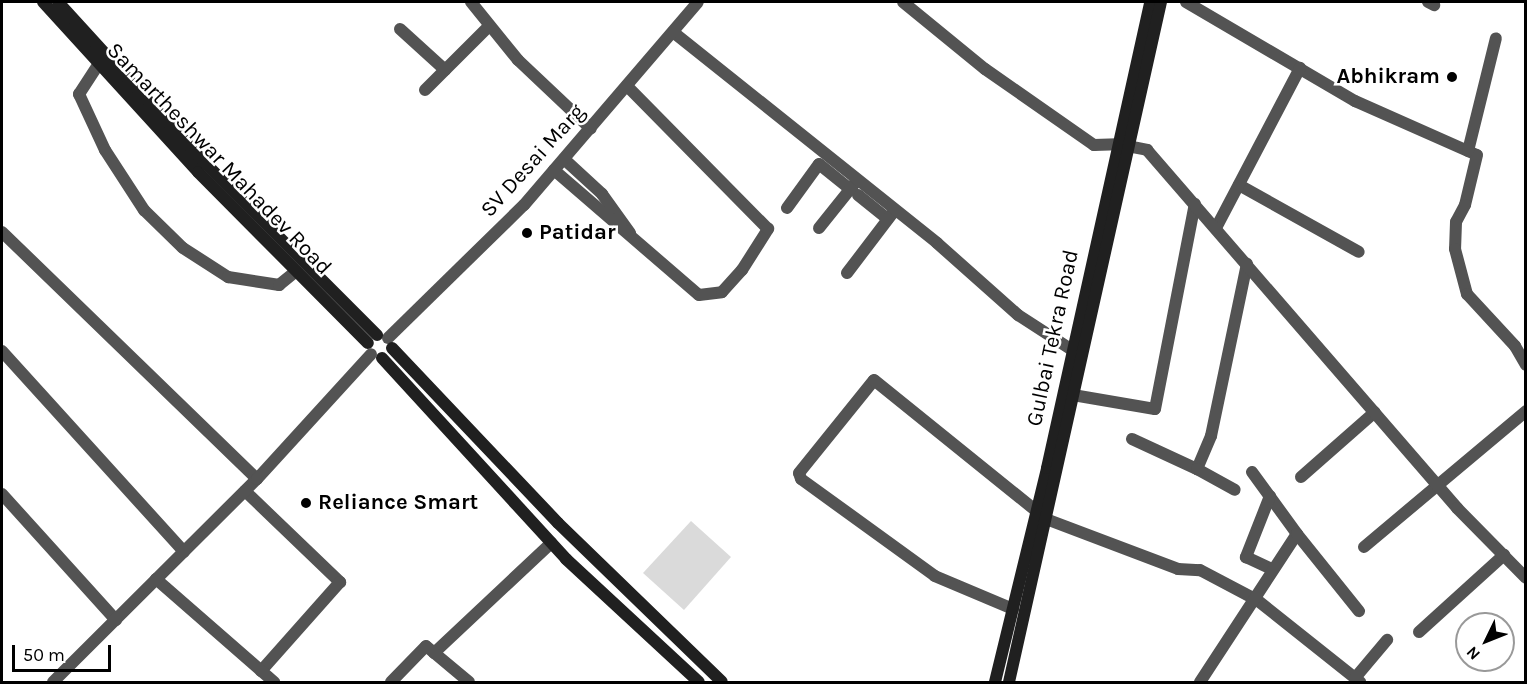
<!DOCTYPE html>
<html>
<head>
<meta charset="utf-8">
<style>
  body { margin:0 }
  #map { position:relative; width:1527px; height:684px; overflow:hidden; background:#fff; font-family:Karla,sans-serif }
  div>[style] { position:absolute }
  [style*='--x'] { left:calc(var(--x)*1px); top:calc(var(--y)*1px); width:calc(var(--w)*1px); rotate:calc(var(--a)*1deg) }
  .green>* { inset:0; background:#dadada }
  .minor>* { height:12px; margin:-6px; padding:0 6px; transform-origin:6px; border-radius:6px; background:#535353 }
  .tertiary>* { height:12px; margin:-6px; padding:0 6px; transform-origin:6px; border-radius:6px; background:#535353 }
  .secondary>* { height:12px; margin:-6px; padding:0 6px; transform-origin:6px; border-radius:6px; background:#202020 }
  .dots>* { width:16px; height:16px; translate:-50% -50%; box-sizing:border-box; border:3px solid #fff; border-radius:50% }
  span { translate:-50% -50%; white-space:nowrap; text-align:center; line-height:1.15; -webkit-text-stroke:5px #fff; paint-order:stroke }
  .poi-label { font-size:22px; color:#000; font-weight:700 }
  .right { translate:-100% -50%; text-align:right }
  .left { translate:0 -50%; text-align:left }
  .street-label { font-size:22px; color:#000 }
  .frame { position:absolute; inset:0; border:3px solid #000; pointer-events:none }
  .north { position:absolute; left:1455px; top:612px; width:60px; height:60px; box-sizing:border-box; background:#fff; border:2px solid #999; border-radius:50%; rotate:227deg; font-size:16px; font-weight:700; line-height:24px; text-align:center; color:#000 }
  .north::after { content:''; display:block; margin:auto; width:21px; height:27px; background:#000; clip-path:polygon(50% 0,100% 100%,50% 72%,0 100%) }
  .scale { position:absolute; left:12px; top:645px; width:99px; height:27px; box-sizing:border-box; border:3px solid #000; border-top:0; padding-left:8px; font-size:18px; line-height:21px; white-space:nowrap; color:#000; -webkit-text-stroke:4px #fff; paint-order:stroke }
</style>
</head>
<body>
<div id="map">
  <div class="green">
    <div style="clip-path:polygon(691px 521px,731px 557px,684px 610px,643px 573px)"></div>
  </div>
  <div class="minor">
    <div style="--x:471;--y:2;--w:75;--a:51"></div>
    <div style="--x:518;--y:60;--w:100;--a:43.4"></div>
    <div style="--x:1186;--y:2;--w:196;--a:30.4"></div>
    <div style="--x:1355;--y:101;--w:133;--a:23.9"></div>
    <div style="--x:1477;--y:155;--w:51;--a:103.5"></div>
    <div style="--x:1465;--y:205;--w:19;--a:118"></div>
    <div style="--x:1456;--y:222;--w:27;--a:92"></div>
    <div style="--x:1455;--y:249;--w:47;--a:75.1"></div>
    <div style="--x:1467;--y:294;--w:71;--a:47.3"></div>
    <div style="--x:1515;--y:346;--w:22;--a:60"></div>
    <div style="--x:1428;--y:2;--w:7;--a:27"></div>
    <div style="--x:400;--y:29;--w:61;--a:42.3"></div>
    <div style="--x:98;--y:65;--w:35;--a:123"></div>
    <div style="--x:79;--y:94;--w:62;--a:65.1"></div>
    <div style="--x:105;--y:150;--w:72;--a:57"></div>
    <div style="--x:144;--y:210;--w:54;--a:44.3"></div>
    <div style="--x:183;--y:248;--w:54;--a:32.8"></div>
    <div style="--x:228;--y:277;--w:52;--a:8.9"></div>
    <div style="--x:279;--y:285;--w:22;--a:-39"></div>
    <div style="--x:425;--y:90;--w:91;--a:-45"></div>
    <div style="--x:1468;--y:151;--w:116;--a:-76.1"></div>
    <div style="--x:564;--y:159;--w:52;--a:42.6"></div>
    <div style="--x:602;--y:194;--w:48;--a:54.3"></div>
    <div style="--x:554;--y:170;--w:191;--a:40.8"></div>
    <div style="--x:699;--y:295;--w:23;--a:-7"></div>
    <div style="--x:722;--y:292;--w:30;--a:-48"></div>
    <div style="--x:742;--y:270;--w:49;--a:-57.6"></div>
    <div style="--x:768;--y:229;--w:201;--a:-134.6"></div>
    <div style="--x:1239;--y:185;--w:137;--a:29.2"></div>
    <div style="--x:858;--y:195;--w:38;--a:39"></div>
    <div style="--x:787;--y:208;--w:54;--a:-54"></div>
    <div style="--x:819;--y:164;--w:40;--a:39"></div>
    <div style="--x:819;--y:228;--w:58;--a:-51.3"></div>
    <div style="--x:1216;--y:228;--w:181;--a:-62.3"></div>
    <div style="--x:847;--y:273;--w:79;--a:-52.7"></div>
    <div style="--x:2;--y:351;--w:271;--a:47.8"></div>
    <div style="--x:1073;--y:395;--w:83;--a:9.7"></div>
    <div style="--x:1155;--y:409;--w:209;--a:-79"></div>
    <div style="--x:1132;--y:439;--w:72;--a:24.8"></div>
    <div style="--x:1197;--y:469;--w:36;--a:-67"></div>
    <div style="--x:1211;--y:436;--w:176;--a:-78.2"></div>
    <div style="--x:1197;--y:469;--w:43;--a:28.9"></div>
    <div style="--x:1252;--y:472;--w:77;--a:54"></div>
    <div style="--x:1301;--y:477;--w:98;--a:-41.3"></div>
    <div style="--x:245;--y:491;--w:132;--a:43.8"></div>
    <div style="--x:340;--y:582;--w:119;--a:131.6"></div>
    <div style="--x:2;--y:494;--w:170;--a:47.9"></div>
    <div style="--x:1270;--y:496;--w:66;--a:111.5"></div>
    <div style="--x:1246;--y:557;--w:29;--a:25"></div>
    <div style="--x:1364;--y:547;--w:212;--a:-40"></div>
    <div style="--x:156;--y:579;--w:157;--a:41.1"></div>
    <div style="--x:1013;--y:609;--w:85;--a:-157.1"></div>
    <div style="--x:935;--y:576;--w:165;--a:-144.1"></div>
    <div style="--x:801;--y:479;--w:6;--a:-108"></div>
    <div style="--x:799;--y:473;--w:119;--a:-51.1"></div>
    <div style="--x:874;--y:380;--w:221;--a:38.9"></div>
    <div style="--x:1046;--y:519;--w:141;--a:20.7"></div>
    <div style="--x:1178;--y:569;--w:22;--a:3"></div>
    <div style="--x:1200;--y:570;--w:64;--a:27.8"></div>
    <div style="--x:1257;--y:600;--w:132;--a:38.5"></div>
    <div style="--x:1419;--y:632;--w:115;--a:-42.2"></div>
    <div style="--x:434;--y:653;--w:161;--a:-43.2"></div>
    <div style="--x:1355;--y:678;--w:50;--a:-49.9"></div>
    <div style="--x:391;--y:682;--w:50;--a:-45.8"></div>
    <div style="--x:426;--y:646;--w:56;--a:39.9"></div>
    <div style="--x:1200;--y:682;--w:177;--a:-56.8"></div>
    <div style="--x:1297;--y:534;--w:99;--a:51.2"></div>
  </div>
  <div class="tertiary">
    <div style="--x:903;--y:2;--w:106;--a:39.3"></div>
    <div style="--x:985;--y:69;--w:133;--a:34.9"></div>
    <div style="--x:1094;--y:145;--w:23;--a:-2"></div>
    <div style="--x:1117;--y:144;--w:31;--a:11"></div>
    <div style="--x:1147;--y:150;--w:474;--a:49.1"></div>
    <div style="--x:1457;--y:508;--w:98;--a:45.4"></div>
    <div style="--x:673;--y:32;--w:338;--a:38.6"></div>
    <div style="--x:937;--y:243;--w:108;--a:41.6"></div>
    <div style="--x:1018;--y:315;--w:64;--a:32.9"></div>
    <div style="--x:2;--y:232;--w:355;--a:44.1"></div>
    <div style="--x:388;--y:338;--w:190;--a:-44.4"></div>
    <div style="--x:524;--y:205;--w:267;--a:-49.4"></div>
    <div style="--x:53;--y:682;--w:288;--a:-44.9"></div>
    <div style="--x:257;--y:479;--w:169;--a:-47.6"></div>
  </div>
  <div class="secondary">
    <div style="--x:43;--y:2;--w:230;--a:47.6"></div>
    <div style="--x:198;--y:172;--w:241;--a:45.2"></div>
    <div style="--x:58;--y:2;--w:219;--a:47.6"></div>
    <div style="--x:206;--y:164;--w:242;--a:45"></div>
    <div style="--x:392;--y:348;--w:241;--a:46.5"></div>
    <div style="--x:558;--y:523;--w:228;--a:44.1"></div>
    <div style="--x:382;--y:358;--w:273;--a:47.5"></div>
    <div style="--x:566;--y:559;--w:181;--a:42.8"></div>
    <div style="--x:995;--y:682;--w:220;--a:-76.3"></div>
    <div style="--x:1047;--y:468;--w:477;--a:-77.5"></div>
    <div style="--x:1009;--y:682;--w:697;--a:-77.4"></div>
  </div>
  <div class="dots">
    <div style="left:1452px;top:77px;background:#000"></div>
    <div style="left:527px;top:233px;background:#000"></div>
    <div style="left:306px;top:503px;background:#000"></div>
  </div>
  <div class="poi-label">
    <span class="right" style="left:1440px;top:77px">Abhikram</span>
    <span class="left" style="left:539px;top:233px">Patidar</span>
    <span class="left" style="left:318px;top:503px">Reliance Smart</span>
  </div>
  <div class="street-label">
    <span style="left:219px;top:159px;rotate:46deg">Samartheshwar Mahadev Road</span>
    <span style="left:533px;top:161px;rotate:-48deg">SV Desai Marg</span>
    <span style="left:1053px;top:338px;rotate:-78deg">Gulbai Tekra Road</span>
  </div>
  <div class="frame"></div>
  <div class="north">N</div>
  <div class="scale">50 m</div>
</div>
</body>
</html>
